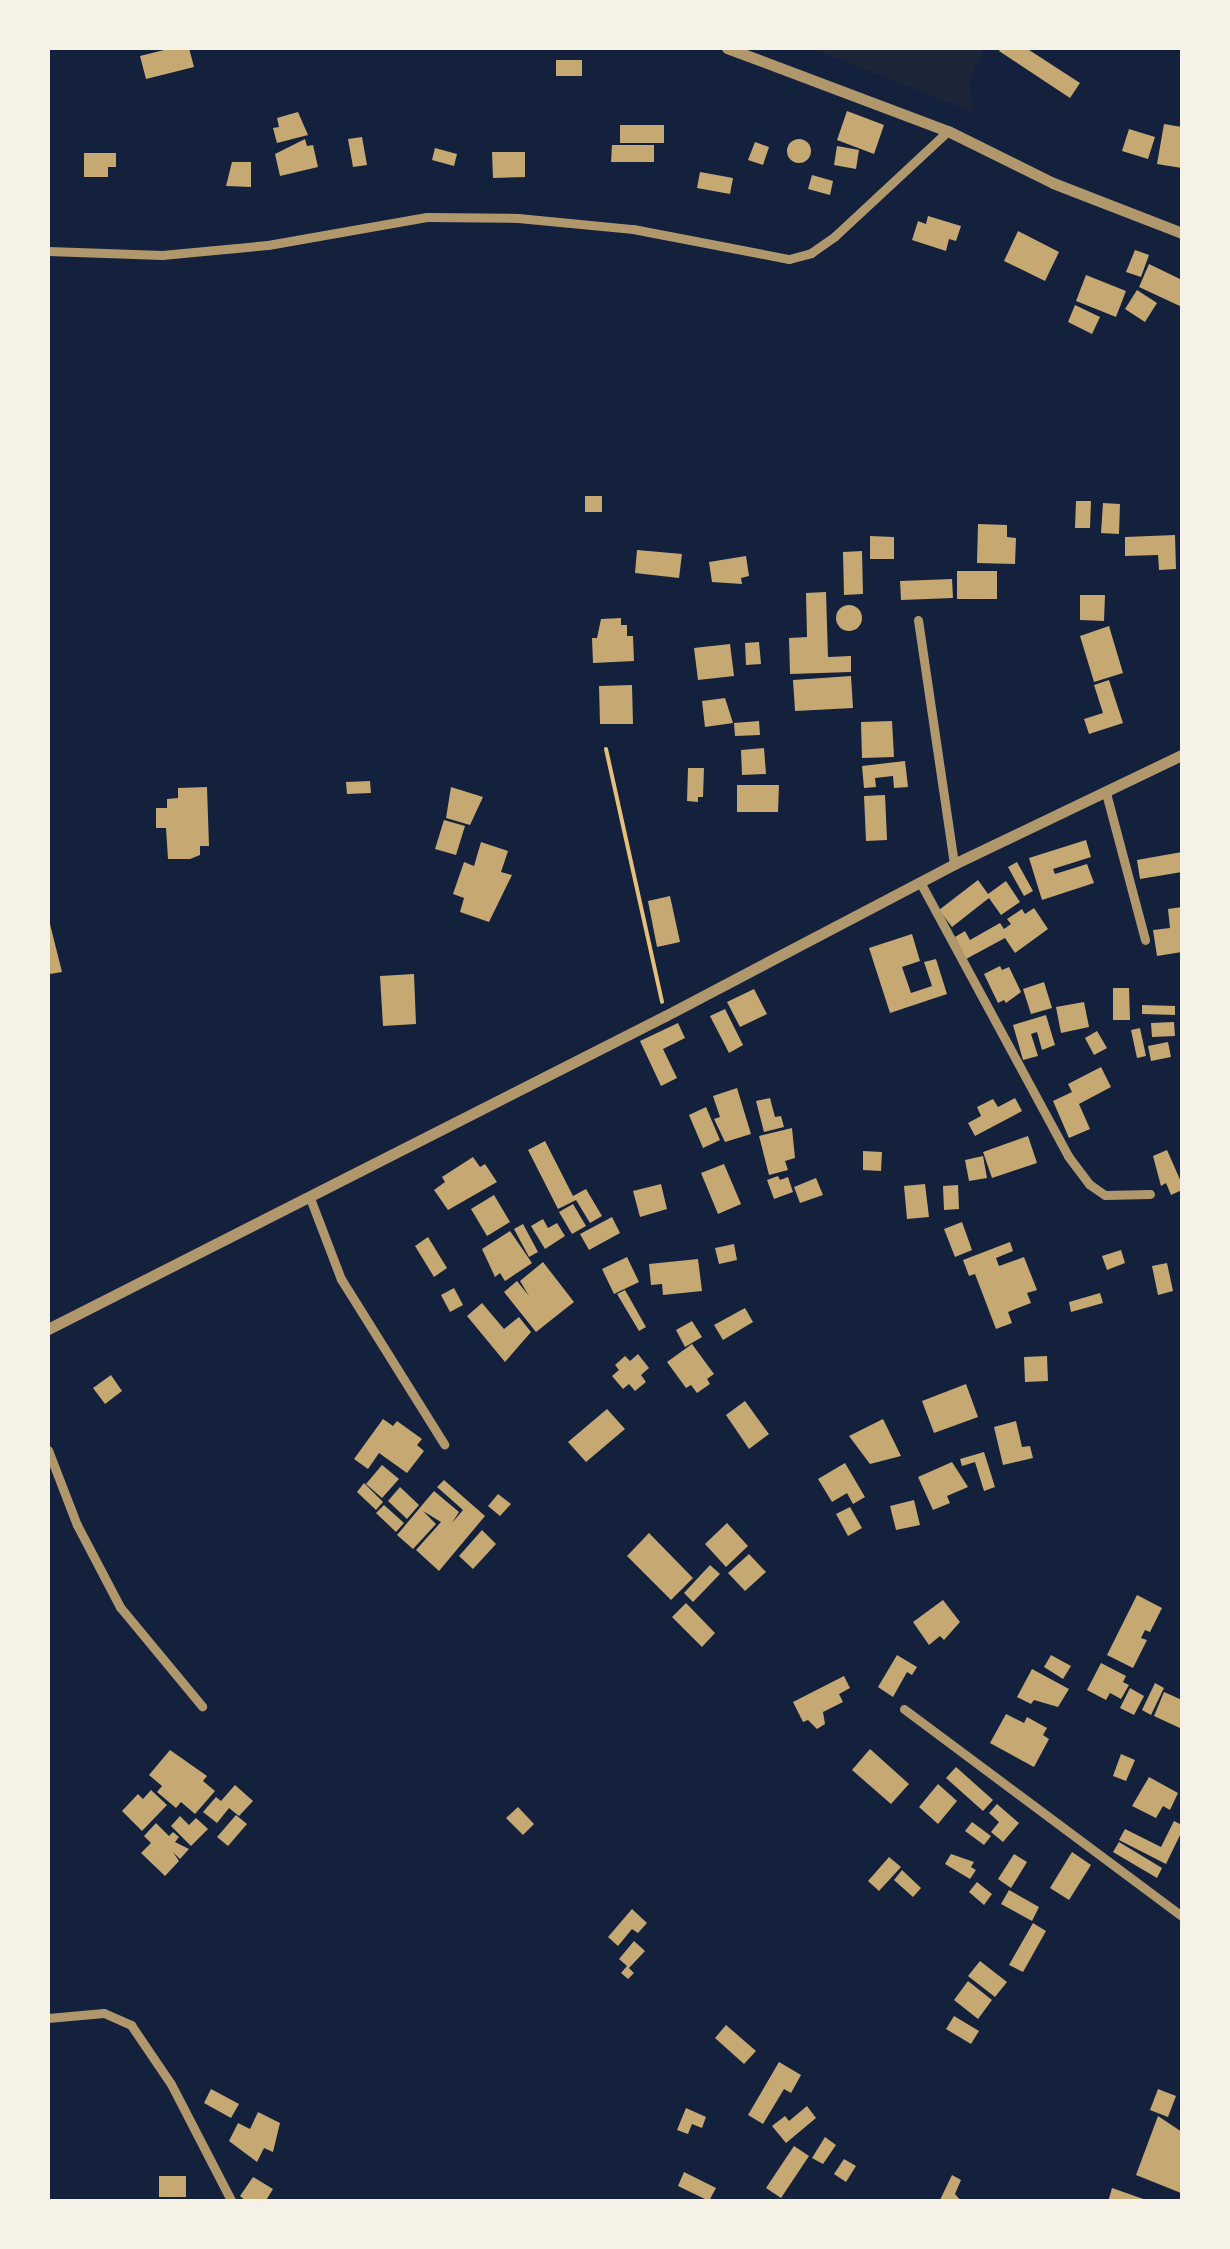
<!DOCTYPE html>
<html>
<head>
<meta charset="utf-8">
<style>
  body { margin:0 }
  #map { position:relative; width:1230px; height:2249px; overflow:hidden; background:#14213d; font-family:"Nunito Sans",sans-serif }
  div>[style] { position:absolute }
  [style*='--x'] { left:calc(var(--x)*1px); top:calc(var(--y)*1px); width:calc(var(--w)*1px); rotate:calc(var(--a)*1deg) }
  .green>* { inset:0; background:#1d2539 }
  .building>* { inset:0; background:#c6a872 }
  .round { border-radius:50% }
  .path>* { height:4px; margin:-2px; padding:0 2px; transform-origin:2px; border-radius:2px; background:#e5c07b }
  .minor>* { height:9px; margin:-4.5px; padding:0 4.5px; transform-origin:4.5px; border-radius:4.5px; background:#b1986c }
  .tertiary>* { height:11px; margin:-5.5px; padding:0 5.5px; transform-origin:5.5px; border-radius:5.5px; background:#b1986c }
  span { translate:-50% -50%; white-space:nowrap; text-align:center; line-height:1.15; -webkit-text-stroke:8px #f6f1e7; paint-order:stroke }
  .frame { position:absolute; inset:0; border:50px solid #f6f1e7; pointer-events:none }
</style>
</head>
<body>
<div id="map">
  <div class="green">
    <div style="clip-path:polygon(811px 48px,985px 48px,969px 81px,973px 112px)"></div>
  </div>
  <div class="building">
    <div style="clip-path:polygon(172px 48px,189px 48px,194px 67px,146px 79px,140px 56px)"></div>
    <div style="clip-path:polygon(1001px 48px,1026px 48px,1080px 83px,1070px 98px,999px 51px)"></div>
    <div style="clip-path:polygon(556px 60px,582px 60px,582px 76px,556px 76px)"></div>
    <div style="clip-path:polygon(847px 111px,884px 125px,874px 154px,837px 140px)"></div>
    <div style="clip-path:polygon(298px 112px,308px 135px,277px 143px,273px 128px,279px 127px,277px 118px)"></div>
    <div style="clip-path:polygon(1164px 124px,1182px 127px,1182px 168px,1157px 164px)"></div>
    <div style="clip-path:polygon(620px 125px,664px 125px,664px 143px,620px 143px)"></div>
    <div style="clip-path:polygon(1129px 129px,1155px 137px,1148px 159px,1122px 151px)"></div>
    <div style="clip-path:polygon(362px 137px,367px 165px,353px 167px,348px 139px)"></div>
    <div style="clip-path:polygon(305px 139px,307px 146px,313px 145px,318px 167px,280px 176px,275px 154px)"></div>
    <div class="round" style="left:787px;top:139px;width:24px;height:24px"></div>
    <div style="clip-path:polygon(755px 142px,769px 147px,763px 165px,748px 160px)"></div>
    <div style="clip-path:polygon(612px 145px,654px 145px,654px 162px,611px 162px)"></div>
    <div style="clip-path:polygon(837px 146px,859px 150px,856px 169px,834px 165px)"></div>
    <div style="clip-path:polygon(435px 148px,457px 154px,454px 166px,432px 160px)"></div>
    <div style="clip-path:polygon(492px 152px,525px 152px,525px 177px,493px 178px)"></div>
    <div style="clip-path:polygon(84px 153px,116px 153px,116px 167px,108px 167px,108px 177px,84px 177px)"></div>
    <div style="clip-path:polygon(232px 162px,251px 162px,251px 187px,226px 186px)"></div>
    <div style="clip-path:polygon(700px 172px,733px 178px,730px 194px,697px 188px)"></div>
    <div style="clip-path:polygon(812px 175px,833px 181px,830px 195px,808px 189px)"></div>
    <div style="clip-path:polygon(928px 216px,961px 226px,956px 241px,949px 239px,946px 251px,912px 240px,918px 221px,926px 224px)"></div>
    <div style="clip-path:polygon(1018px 231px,1059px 252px,1045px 281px,1004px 261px)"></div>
    <div style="clip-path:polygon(1135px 250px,1149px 255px,1141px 277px,1126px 272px)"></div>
    <div style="clip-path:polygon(1149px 264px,1182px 280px,1182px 307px,1139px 287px)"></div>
    <div style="clip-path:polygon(1086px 275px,1126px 291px,1116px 317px,1076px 301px)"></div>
    <div style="clip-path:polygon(1137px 290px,1157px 303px,1145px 322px,1125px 309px)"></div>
    <div style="clip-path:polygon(1075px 305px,1100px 317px,1092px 334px,1068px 322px)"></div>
    <div style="clip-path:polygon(585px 496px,602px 496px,602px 512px,585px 512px)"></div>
    <div style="clip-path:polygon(1076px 501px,1091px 501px,1090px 528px,1075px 528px)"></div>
    <div style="clip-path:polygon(1103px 503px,1120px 504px,1119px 534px,1101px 533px)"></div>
    <div style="clip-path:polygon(978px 524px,1007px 525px,1007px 537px,1016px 538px,1015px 564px,977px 563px)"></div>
    <div style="clip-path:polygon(1175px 535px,1176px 569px,1159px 570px,1158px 555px,1125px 556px,1125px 537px)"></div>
    <div style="clip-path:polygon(870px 536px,894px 537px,894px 559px,870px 559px)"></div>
    <div style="clip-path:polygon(637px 550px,682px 554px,679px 578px,635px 573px)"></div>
    <div style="clip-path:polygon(862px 551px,863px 594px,844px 595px,843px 552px)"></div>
    <div style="clip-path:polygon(746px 556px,749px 576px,741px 578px,742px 584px,712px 582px,709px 562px)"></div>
    <div style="clip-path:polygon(957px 571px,997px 571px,997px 599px,957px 599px)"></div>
    <div style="clip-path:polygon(952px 579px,953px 598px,901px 600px,900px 581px)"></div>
    <div style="clip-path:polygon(826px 592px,828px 657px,851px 656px,851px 672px,790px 674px,789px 638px,807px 637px,806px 593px)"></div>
    <div style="clip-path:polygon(1080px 595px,1105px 595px,1104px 621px,1080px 620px)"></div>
    <div class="round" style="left:836px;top:605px;width:26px;height:26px"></div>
    <div style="clip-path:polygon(621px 618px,621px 625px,627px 625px,627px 636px,633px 636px,634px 661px,593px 663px,592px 638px,597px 638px,601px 619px)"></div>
    <div style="clip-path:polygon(1109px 626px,1123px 673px,1094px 682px,1080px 636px)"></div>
    <div style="clip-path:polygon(759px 642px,761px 664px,746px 665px,745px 643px)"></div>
    <div style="clip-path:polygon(730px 644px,734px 676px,698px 680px,694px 648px)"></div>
    <div style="clip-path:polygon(851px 676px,853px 708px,795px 711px,793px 680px)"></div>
    <div style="clip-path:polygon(1109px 680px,1123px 723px,1089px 734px,1084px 719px,1103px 713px,1094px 685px)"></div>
    <div style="clip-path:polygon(632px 685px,633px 724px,600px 724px,599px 686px)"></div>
    <div style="clip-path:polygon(725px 698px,733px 723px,705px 727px,702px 701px)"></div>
    <div style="clip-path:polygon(759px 721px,760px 735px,735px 736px,734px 723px)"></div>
    <div style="clip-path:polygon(892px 721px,894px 757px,862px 758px,861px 722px)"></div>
    <div style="clip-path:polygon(764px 748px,766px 774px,742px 775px,741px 750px)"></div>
    <div style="clip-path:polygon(905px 761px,908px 787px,894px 788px,893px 776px,875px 778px,876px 787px,864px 788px,862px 766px)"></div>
    <div style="clip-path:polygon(688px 768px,704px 768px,703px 797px,698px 797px,698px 802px,687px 801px)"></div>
    <div style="clip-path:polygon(370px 781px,371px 793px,347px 794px,346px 782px)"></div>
    <div style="clip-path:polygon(737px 785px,779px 785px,778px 812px,737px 812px)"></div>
    <div style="clip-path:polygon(207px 787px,209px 846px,200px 846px,200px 855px,190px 859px,168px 859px,166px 828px,156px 828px,156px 808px,167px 808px,167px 799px,178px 798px,178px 788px)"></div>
    <div style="clip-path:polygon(451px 787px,483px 797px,470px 825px,446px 818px)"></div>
    <div style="clip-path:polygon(885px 795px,887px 840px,866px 841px,864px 796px)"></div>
    <div style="clip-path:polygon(444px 820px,465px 826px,456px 855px,435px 849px)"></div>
    <div style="clip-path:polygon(1086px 840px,1091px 857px,1053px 869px,1055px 874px,1087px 864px,1094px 883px,1042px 900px,1029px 858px)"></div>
    <div style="clip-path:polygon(481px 842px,508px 851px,501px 872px,512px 875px,489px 922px,460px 912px,464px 898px,453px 894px,464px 862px,474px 866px)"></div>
    <div style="clip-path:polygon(1182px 852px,1182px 872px,1140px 879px,1137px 860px)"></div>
    <div style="clip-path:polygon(1017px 862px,1033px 891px,1024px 896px,1008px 867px)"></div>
    <div style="clip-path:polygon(978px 880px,988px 894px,1006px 881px,1020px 902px,1001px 915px,989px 898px,952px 927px,939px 910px)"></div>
    <div style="clip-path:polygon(670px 896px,680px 942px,657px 947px,648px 901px)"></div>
    <div style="clip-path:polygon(1182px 907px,1182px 952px,1157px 956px,1153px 930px,1170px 928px,1168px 909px)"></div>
    <div style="clip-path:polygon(1034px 908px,1048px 929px,1015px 953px,1005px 938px,966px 959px,955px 937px,965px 931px,970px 940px,1000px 923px,1004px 929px,1011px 924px,1007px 919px,1022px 909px,1025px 914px)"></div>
    <div style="clip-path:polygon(48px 916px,62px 972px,50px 974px,48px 962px)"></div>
    <div style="clip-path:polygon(912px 934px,920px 961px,902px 967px,911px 993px,932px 986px,924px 962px,936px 959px,947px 994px,890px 1013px,869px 948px)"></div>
    <div style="clip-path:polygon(1000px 966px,1002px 970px,1009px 967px,1021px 992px,1006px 1003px,1004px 1000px,998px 1003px,984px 974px)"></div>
    <div style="clip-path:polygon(414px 974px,416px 1024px,383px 1026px,380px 976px)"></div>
    <div style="clip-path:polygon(1044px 982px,1052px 1008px,1031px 1014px,1023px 989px)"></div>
    <div style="clip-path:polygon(1113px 988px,1129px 988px,1130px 1020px,1113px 1020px)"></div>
    <div style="clip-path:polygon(754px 989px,767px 1014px,740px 1027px,727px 1002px)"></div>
    <div style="clip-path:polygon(1084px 1002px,1089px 1027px,1061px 1033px,1056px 1007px)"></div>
    <div style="clip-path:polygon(1142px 1005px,1175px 1006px,1175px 1015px,1142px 1014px)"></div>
    <div style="clip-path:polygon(725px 1009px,743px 1045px,729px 1053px,710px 1016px)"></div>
    <div style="clip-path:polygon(1046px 1015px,1055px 1045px,1042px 1050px,1037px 1032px,1031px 1034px,1038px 1056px,1023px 1060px,1013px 1025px)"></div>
    <div style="clip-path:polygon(1174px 1022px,1175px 1036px,1152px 1037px,1151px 1023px)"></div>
    <div style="clip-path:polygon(678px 1023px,685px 1038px,663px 1049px,677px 1078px,661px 1086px,640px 1041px)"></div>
    <div style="clip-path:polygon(1140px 1028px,1146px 1056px,1137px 1058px,1131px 1030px)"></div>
    <div style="clip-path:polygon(1097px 1031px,1107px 1048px,1094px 1055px,1085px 1038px)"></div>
    <div style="clip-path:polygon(1168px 1042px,1171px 1057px,1151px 1061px,1148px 1046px)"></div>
    <div style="clip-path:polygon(1101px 1067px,1111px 1087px,1079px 1104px,1090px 1129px,1069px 1138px,1053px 1101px,1072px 1092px,1068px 1084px)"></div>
    <div style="clip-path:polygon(737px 1088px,751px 1134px,725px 1142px,714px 1119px,720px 1117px,713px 1096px)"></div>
    <div style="clip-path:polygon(770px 1098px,775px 1117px,781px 1116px,784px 1127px,764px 1132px,756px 1101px)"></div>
    <div style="clip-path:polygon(1015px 1098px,1022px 1111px,975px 1136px,968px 1123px,981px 1116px,977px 1107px,993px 1099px,998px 1107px)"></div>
    <div style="clip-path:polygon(706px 1107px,720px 1140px,703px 1148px,689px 1115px)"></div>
    <div style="clip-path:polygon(792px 1128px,795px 1158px,785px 1161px,788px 1170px,769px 1175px,759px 1136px)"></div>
    <div style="clip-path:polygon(1028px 1136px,1037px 1163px,992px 1178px,983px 1152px)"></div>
    <div style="clip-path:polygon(545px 1141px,573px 1196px,586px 1189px,602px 1216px,590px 1223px,576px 1200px,558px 1209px,528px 1150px)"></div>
    <div style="clip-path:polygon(1167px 1150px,1182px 1184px,1182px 1190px,1171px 1195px,1166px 1183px,1161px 1186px,1153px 1156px)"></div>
    <div style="clip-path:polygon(863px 1151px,882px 1152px,881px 1171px,863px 1170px)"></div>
    <div style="clip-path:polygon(983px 1156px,987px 1178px,969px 1181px,965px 1160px)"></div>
    <div style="clip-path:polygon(473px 1157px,480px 1167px,485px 1164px,497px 1182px,448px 1210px,434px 1190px,445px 1182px,442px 1177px)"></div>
    <div style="clip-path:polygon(724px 1164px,741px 1204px,718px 1214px,701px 1173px)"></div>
    <div style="clip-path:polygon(778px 1176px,780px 1180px,788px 1177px,793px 1192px,774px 1199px,767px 1180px)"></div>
    <div style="clip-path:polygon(816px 1178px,823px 1195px,800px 1203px,794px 1187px)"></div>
    <div style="clip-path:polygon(661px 1184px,667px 1209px,640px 1217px,633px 1191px)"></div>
    <div style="clip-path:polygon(925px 1184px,929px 1217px,907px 1219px,904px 1186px)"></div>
    <div style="clip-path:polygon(958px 1185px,959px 1209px,944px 1210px,943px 1186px)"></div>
    <div style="clip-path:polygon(494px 1195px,510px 1222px,487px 1236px,471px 1209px)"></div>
    <div style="clip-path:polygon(573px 1204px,586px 1226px,572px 1234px,559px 1212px)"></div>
    <div style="clip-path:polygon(612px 1217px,620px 1233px,589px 1250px,580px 1234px)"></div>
    <div style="clip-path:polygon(543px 1219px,548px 1228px,557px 1223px,565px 1236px,545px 1249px,531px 1226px)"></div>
    <div style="clip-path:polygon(962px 1222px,972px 1250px,955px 1257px,944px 1229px)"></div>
    <div style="clip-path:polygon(523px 1224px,538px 1252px,529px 1257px,514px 1229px)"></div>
    <div style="clip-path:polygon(510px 1231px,532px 1263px,505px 1281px,500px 1273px,495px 1277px,482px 1249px)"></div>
    <div style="clip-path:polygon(428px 1237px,447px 1268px,434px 1277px,415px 1246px)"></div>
    <div style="clip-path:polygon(1010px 1242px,1013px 1251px,996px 1258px,999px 1266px,1024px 1257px,1037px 1290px,1027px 1293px,1031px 1303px,1008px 1312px,1012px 1323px,996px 1329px,975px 1274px,969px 1276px,963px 1260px)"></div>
    <div style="clip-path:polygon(734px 1244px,737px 1260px,719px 1264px,715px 1248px)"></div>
    <div style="clip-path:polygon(1121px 1250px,1125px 1263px,1107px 1270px,1102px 1256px)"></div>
    <div style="clip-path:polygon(627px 1257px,639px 1282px,614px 1294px,602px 1269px)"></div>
    <div style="clip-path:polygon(698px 1259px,702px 1291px,663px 1295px,662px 1284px,651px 1285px,649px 1264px)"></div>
    <div style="clip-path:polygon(543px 1262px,574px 1302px,536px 1332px,504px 1292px,517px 1281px,529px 1296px,520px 1281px)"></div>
    <div style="clip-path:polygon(1167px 1263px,1173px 1291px,1158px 1295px,1152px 1266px)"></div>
    <div style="clip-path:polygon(454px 1288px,463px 1305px,450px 1312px,441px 1295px)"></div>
    <div style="clip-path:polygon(625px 1290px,646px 1327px,639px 1331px,617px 1294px)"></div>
    <div style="clip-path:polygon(1100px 1293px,1103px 1303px,1071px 1312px,1069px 1302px)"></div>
    <div style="clip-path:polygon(482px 1303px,504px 1329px,519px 1317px,531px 1332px,505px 1362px,467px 1316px)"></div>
    <div style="clip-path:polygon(745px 1308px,753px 1322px,723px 1340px,714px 1325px)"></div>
    <div style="clip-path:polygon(692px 1321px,702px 1337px,685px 1347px,676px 1330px)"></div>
    <div style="clip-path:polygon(692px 1344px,714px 1374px,707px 1379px,710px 1384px,697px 1393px,691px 1385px,686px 1388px,667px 1362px)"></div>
    <div style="clip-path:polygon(638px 1354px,649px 1368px,641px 1375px,646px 1382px,635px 1391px,629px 1384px,623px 1389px,612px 1376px,619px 1370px,615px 1365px,625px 1356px,630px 1361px)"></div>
    <div style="clip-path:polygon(1047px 1356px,1048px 1381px,1025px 1382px,1024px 1357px)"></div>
    <div style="clip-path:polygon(111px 1375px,122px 1391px,105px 1404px,93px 1388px)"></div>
    <div style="clip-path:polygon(966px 1384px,978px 1417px,934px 1433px,922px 1401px)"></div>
    <div style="clip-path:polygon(745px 1401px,769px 1434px,749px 1449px,726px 1415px)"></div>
    <div style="clip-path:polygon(607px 1409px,625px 1429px,586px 1462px,568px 1442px)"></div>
    <div style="clip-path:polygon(383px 1419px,393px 1426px,397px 1421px,422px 1439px,417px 1445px,424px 1451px,407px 1473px,379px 1453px,368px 1469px,354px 1459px)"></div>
    <div style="clip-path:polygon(883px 1419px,901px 1456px,870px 1464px,849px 1436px)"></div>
    <div style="clip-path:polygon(1016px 1421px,1022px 1447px,1030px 1446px,1033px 1458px,1003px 1465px,994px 1427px)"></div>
    <div style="clip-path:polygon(984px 1452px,995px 1487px,984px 1491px,975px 1462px,962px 1466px,960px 1459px)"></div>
    <div style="clip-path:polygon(952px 1462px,968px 1487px,947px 1496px,950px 1503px,933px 1510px,918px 1477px)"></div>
    <div style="clip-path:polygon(845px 1463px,865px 1497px,853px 1504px,847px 1493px,832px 1502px,818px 1479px)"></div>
    <div style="clip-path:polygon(382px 1465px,399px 1479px,382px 1498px,366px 1484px)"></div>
    <div style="clip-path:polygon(444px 1480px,485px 1516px,439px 1571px,416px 1550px,441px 1522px,423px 1511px,436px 1524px,413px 1549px,397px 1535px,434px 1491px,459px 1512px,452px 1523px,463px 1510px,437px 1487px)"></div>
    <div style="clip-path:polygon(364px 1483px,383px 1502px,376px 1510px,357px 1492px)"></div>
    <div style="clip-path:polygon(400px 1487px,419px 1505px,407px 1519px,388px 1501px)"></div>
    <div style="clip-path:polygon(498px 1494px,511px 1504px,500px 1516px,488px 1506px)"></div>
    <div style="clip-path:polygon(914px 1500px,920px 1525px,896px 1530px,890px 1506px)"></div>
    <div style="clip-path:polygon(384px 1505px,404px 1523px,396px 1532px,376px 1513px)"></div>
    <div style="clip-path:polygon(850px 1507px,862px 1528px,848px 1536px,836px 1514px)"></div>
    <div style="clip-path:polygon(727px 1523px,748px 1546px,726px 1567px,705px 1544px)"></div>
    <div style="clip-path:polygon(482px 1530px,496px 1544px,473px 1569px,459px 1556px)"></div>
    <div style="clip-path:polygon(649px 1533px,693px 1578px,671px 1600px,627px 1556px)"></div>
    <div style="clip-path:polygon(749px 1554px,766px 1572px,745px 1591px,728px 1573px)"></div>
    <div style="clip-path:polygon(710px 1565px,720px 1574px,693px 1602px,684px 1593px)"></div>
    <div style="clip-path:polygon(1137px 1595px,1162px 1608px,1150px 1632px,1145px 1630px,1141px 1638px,1147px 1640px,1133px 1668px,1107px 1655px)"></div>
    <div style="clip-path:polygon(943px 1600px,960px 1622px,944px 1640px,940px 1636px,929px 1645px,913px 1622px)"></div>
    <div style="clip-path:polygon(686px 1603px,715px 1633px,702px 1647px,672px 1617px)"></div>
    <div style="clip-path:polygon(897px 1655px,917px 1667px,912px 1675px,907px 1672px,893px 1697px,878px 1687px)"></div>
    <div style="clip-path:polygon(1051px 1655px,1071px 1666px,1063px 1679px,1044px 1667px)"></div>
    <div style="clip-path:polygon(1101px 1663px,1126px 1676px,1123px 1682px,1129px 1685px,1121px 1699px,1110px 1693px,1106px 1700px,1087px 1690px)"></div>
    <div style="clip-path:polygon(1032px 1669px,1069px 1689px,1058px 1707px,1034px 1700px,1031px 1704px,1017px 1697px)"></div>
    <div style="clip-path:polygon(844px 1676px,850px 1688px,839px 1694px,843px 1702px,823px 1712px,825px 1724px,817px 1729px,808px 1720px,803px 1722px,793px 1702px)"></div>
    <div style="clip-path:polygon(1155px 1683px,1164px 1688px,1151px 1715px,1142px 1710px)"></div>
    <div style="clip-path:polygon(1130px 1688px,1144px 1696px,1134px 1715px,1120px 1708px)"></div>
    <div style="clip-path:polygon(1164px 1692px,1182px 1700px,1182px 1729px,1154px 1716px)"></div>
    <div style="clip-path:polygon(1006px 1714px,1024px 1723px,1027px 1717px,1047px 1728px,1043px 1735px,1049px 1739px,1034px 1767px,990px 1743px)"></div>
    <div style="clip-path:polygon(870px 1749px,909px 1784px,891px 1804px,852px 1770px)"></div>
    <div style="clip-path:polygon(170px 1750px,207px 1776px,203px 1781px,215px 1791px,195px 1814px,181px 1802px,176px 1808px,157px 1792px,162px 1786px,149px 1775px)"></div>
    <div style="clip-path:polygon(1121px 1754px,1135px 1760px,1126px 1781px,1113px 1776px)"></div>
    <div style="clip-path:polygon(956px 1767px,993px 1800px,983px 1811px,946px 1778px)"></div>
    <div style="clip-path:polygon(1149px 1777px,1178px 1793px,1170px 1810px,1163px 1806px,1156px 1818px,1132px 1806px)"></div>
    <div style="clip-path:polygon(938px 1784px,957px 1801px,938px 1824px,919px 1807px)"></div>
    <div style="clip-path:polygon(235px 1785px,253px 1801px,239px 1816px,229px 1808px,217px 1823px,203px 1812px,216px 1797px,221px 1801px)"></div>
    <div style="clip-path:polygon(151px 1790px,167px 1805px,142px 1831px,122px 1811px,138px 1794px,143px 1799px)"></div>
    <div style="clip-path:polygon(997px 1804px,1019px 1823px,1003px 1842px,991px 1832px,999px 1822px,989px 1813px)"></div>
    <div style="clip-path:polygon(518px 1807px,534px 1824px,523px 1835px,506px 1818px)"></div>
    <div style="clip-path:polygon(236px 1815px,247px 1824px,228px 1846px,217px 1837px)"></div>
    <div style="clip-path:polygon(180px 1816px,189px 1825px,196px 1818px,208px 1829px,191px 1846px,171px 1826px)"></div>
    <div style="clip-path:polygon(1174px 1821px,1182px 1825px,1182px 1831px,1166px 1864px,1119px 1840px,1125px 1829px,1161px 1847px)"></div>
    <div style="clip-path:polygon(972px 1822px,991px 1836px,984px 1845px,965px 1831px)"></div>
    <div style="clip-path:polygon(156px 1823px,169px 1836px,173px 1832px,179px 1837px,175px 1842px,189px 1849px,180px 1859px,173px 1852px,179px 1861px,165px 1876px,141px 1853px,151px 1843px,144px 1836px)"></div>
    <div style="clip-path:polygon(1119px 1842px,1162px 1868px,1157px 1878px,1113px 1852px)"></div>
    <div style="clip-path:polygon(1072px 1852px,1091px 1865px,1069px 1900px,1050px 1888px)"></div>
    <div style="clip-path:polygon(951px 1854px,974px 1862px,971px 1867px,976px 1870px,970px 1879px,945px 1864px)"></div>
    <div style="clip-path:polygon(1014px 1854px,1027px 1862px,1011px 1888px,998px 1879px)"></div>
    <div style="clip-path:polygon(889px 1857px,901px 1867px,879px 1891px,868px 1881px)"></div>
    <div style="clip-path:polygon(902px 1870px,921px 1888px,913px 1897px,894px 1880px)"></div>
    <div style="clip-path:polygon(977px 1882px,992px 1894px,984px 1905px,969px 1892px)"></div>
    <div style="clip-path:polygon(1009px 1890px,1039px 1907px,1032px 1921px,1001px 1904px)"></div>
    <div style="clip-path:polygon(632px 1909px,647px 1923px,638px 1933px,632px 1929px,618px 1946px,608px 1937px)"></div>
    <div style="clip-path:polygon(1033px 1923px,1046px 1931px,1023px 1972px,1009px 1965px)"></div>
    <div style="clip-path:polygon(634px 1941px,645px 1951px,629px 1968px,634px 1973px,628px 1979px,621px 1973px,627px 1966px,619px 1959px)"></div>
    <div style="clip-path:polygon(980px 1961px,1007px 1982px,995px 1997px,968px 1976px)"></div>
    <div style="clip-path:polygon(968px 1981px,992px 2000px,978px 2019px,954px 2000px)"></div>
    <div style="clip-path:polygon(954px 2016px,979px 2031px,971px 2044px,946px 2029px)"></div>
    <div style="clip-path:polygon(726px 2025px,756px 2051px,744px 2064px,715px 2038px)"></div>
    <div style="clip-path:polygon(779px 2062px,801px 2075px,791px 2093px,784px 2089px,763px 2124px,748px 2115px)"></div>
    <div style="clip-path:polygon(211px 2089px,239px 2104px,231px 2118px,204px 2103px)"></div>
    <div style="clip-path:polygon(1158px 2089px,1176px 2096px,1168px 2117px,1150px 2110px)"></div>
    <div style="clip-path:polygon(807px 2106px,816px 2118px,786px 2143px,772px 2126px,785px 2116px,789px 2121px)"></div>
    <div style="clip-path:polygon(686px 2108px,706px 2117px,702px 2128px,692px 2124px,688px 2134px,677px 2130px)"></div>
    <div style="clip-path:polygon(258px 2112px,280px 2123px,273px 2152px,264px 2148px,257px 2162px,229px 2141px,238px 2123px,250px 2129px)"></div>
    <div style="clip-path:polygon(1158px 2116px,1182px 2132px,1181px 2193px,1136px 2175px)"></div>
    <div style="clip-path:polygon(825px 2137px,836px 2145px,823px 2164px,812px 2158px)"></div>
    <div style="clip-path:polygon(794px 2146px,809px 2156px,781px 2198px,766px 2188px)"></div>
    <div style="clip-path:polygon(844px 2159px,856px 2166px,846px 2182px,834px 2174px)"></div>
    <div style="clip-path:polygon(684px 2172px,716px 2188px,709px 2201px,678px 2186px)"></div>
    <div style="clip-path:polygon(952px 2175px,961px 2180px,955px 2194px,962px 2202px,939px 2202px)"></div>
    <div style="clip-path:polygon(159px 2176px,186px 2176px,186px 2197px,159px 2197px)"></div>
    <div style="clip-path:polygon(253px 2177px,273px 2189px,265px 2202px,247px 2202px,240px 2196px)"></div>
    <div style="clip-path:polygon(1112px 2188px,1149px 2201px,1149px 2202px,1108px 2202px)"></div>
  </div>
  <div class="path">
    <div style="--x:606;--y:749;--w:259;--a:77.5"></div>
  </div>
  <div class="minor">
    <div style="--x:48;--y:251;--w:114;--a:2"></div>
    <div style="--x:162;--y:255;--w:106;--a:-5.4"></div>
    <div style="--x:268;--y:245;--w:161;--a:-10"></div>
    <div style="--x:427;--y:217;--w:91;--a:0.6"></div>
    <div style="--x:518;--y:218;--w:116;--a:5.5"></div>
    <div style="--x:633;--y:229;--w:159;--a:10.9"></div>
    <div style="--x:789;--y:259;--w:23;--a:-15"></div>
    <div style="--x:811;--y:253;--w:29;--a:-35"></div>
    <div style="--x:835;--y:236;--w:154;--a:-42.9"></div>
    <div style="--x:918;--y:620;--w:247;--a:81.6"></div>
    <div style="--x:1106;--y:793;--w:152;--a:75.1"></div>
    <div style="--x:920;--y:882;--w:311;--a:61.6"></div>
    <div style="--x:1068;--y:1156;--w:35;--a:53"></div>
    <div style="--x:1089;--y:1184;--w:19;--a:35"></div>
    <div style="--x:1105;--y:1195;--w:45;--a:-1.3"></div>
    <div style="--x:310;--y:1198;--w:87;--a:69.1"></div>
    <div style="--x:341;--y:1279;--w:195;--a:58"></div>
    <div style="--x:48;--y:1450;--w:80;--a:68.9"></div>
    <div style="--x:77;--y:1525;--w:93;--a:62.3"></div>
    <div style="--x:120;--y:1607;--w:129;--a:50.4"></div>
    <div style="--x:904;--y:1709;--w:347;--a:36.7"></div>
    <div style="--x:48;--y:2018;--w:56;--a:-5.1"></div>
    <div style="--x:104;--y:2013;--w:30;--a:24"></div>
    <div style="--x:131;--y:2025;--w:71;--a:55.9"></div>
    <div style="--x:171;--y:2084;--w:133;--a:62.7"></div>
  </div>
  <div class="tertiary">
    <div style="--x:727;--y:48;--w:236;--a:20.6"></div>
    <div style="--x:948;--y:131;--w:117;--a:26.3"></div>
    <div style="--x:1053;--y:183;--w:138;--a:21.2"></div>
    <div style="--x:48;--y:1329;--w:692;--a:-26.9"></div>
    <div style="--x:665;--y:1016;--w:327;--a:-27.7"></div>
    <div style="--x:954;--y:864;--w:253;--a:-25.6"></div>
  </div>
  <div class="frame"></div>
</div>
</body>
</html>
